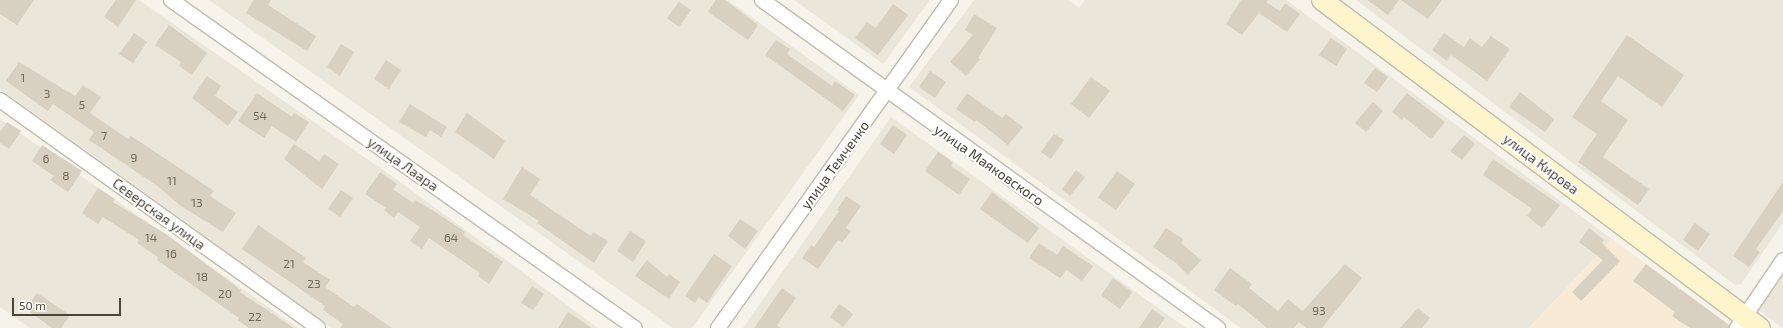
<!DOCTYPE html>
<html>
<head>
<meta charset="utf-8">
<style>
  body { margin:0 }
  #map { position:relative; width:1783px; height:328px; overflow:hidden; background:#f6f3eb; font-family:"Exo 2",sans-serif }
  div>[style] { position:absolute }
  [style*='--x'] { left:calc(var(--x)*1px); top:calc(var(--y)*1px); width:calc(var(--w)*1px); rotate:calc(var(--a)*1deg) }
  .residential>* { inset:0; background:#eae6d9 }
  .commercial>* { inset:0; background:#f7ebd7 }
  .building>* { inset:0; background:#d8d0c0 }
  .roads { filter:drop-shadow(1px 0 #c2bcae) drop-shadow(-1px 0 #c2bcae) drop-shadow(0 1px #c2bcae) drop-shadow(0 -1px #c2bcae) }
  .street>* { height:14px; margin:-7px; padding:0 7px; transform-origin:7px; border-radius:7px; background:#fff }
  .secondary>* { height:20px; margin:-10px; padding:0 10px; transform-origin:10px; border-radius:10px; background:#fff5cc }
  span { translate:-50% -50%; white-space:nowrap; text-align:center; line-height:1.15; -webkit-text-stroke:4px #fff; paint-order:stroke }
  .number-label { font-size:12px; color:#6e685b }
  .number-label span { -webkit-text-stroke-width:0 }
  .street-label { font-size:14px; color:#4b4539 }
  .scale { position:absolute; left:12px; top:298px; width:109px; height:18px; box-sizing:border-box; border:2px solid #4b4539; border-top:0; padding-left:5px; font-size:12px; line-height:14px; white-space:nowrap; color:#4b4539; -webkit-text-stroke:3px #fff; paint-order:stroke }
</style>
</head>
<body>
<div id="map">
  <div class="residential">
    <div style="clip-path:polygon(0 0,139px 0,403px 184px,598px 328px,332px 328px,0 89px)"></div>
    <div style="clip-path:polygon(209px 0,728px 0,859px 95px,692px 328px,673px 328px)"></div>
    <div style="clip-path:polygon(794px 0,930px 0,883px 64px)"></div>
    <div style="clip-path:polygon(974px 0,1068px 0,1079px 8px,1085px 0,1286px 0,1612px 239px,1529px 328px,1241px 328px,909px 87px)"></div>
    <div style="clip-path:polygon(1356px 0,1783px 0,1783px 223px,1741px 284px,1735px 285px)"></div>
    <div style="clip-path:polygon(891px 117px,1186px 328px,743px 328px)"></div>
    <div style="clip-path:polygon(0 119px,298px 328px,30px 328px,0 307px)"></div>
    <div style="clip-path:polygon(1783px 272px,1783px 328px,1758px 310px)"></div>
  </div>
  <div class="commercial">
    <div style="clip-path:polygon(1612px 239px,1727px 323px,1723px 328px,1529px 328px)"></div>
  </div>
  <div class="building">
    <div style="clip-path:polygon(0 0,34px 0,17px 25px,0 14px)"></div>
    <div style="clip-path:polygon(116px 0,136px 0,118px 27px,104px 17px)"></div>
    <div style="clip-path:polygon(254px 0,271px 0,268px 5px,316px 36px,307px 51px,246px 13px)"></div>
    <div style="clip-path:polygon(716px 0,725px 0,758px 25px,748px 40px,708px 12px)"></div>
    <div style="clip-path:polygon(1241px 0,1268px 0,1266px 2px,1280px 11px,1285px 3px,1300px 14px,1287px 32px,1259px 13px,1242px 35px,1226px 24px)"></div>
    <div style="clip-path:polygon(1367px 0,1399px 0,1388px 15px)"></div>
    <div style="clip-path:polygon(1401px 0,1442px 0,1428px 19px)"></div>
    <div style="clip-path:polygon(679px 2px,691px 10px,679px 27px,667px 18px)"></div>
    <div style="clip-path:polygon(893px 4px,908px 15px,878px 55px,855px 38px,867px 22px,876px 28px)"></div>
    <div style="clip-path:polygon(974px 14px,997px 28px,978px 58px,980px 59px,966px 76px,950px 62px,973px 35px,965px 30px)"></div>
    <div style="clip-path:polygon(169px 25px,207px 53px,192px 75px,179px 66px,181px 62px,155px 45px)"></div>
    <div style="clip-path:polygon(134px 33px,147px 42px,133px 63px,119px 54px)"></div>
    <div style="clip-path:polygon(1444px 33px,1464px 47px,1470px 38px,1482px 47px,1491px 36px,1510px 49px,1487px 81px,1451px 55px,1447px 61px,1432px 50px)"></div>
    <div style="clip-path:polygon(1627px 35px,1684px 75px,1662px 107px,1618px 76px,1601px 101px,1628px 120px,1603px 157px,1649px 189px,1638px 205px,1578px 162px,1597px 134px,1572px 117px)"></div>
    <div style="clip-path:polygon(1331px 38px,1347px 49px,1336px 66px,1319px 55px)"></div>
    <div style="clip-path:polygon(776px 40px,790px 49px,787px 54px,832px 86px,835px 81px,855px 95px,843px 111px,765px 55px)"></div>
    <div style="clip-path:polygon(341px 44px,354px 52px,340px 76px,327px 67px)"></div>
    <div style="clip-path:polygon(386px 60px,401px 70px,389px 89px,374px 79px)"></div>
    <div style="clip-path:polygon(19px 62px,75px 96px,83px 85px,101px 97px,90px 113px,128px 139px,131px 136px,214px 191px,210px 196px,236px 213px,223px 232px,181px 206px,156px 185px,89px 140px,94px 132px,53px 104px,48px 111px,6px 81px)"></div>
    <div style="clip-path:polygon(1375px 68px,1388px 77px,1377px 92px,1364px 83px)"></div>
    <div style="clip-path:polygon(930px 71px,946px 82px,935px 98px,919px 87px)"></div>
    <div style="clip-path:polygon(207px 76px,221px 86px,215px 96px,238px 112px,228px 126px,192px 98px)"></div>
    <div style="clip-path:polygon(1091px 77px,1110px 91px,1089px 118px,1071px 104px)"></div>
    <div style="clip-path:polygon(1520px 92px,1554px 119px,1545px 132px,1509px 107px)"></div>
    <div style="clip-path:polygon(257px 93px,292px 117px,294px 113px,309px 122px,296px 142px,272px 126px,264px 138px,238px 121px)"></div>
    <div style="clip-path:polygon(967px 93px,1002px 118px,1006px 114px,1023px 127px,1008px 145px,976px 120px,975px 122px,956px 109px)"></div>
    <div style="clip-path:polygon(1407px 93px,1445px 122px,1431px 139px,1404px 117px,1402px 120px,1392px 112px)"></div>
    <div style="clip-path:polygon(1373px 102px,1383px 111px,1366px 132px,1355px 123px)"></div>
    <div style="clip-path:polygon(410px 104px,447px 127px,441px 137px,430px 130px,426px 137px,399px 122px)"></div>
    <div style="clip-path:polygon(467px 113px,505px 141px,494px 159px,455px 132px)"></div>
    <div style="clip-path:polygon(7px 122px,21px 131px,9px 149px,0 143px,0 132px)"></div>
    <div style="clip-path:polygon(893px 125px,907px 135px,894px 154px,880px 144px)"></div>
    <div style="clip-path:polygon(1054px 134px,1064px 140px,1051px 159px,1041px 152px)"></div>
    <div style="clip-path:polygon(1464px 135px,1475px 144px,1462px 160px,1450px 151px)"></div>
    <div style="clip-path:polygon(294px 144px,319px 161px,324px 154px,339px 164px,322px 189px,284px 159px)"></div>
    <div style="clip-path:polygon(42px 145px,82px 171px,68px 192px,50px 180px,54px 176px,32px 161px)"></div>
    <div style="clip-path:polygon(938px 152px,953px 162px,951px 166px,970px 179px,959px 195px,925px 171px)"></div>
    <div style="clip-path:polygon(1493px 159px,1560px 205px,1542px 228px,1527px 216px,1532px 209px,1483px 175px)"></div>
    <div style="clip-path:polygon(522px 167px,540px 179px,530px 195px,591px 236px,593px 232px,608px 241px,594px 263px,537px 223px,539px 221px,503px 199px)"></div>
    <div style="clip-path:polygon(1076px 170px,1085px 177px,1070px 196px,1062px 189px)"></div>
    <div style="clip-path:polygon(1117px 171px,1135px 184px,1116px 210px,1098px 197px)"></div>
    <div style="clip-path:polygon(380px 172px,397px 184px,393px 189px,413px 203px,415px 200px,437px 213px,465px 232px,463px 235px,503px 262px,489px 284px,478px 276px,480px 273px,429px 238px,422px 249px,410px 241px,420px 227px,398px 212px,394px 218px,384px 210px,386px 208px,365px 194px)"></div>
    <div style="clip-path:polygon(1783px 182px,1783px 211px,1756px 249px,1760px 252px,1749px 267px,1733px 256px)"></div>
    <div style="clip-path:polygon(98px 188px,115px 199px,113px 202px,166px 234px,241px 290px,240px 292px,294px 328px,249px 328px,238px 320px,239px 318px,157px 260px,158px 257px,137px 243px,139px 240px,103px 217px,98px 224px,82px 213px)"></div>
    <div style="clip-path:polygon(341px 190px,353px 198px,340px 217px,328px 209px)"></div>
    <div style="clip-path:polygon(992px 192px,1039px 228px,1028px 243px,980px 209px)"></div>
    <div style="clip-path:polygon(846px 196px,861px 206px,846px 228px,851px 231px,842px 243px,838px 240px,818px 269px,802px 258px,811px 245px,814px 247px,839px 211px,837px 210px)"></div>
    <div style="clip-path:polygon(740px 219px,758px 231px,745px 249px,728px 236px)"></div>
    <div style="clip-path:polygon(1695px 223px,1710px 234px,1698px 251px,1683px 240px)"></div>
    <div style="clip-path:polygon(258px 225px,306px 258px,303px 262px,330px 280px,325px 287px,354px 307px,357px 304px,392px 328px,340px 328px,343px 324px,323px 310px,325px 306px,242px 249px)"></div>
    <div style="clip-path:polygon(1166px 228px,1183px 239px,1181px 243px,1201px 260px,1188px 275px,1176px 263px,1153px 247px)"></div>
    <div style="clip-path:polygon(1589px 228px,1604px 240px,1602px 243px,1620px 261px,1581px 301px,1572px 292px,1603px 260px,1579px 242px)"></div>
    <div style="clip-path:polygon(630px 231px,646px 241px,633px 262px,617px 251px)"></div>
    <div style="clip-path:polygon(1039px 243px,1057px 255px,1063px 246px,1093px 266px,1082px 281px,1067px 270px,1060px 278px,1029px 258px)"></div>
    <div style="clip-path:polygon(714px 254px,732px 266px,707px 303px,699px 297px,695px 303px,685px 296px)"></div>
    <div style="clip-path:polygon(647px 260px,667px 277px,669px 274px,680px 282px,669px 299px,635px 276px)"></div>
    <div style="clip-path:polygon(1345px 264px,1362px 278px,1322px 328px,1306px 328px,1299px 322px,1294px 328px,1267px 328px,1238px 304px,1236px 306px,1214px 290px,1230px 268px,1252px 284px,1249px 288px,1278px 311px,1288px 299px,1303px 311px)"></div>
    <div style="clip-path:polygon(1646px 264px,1729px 325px,1729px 328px,1690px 328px,1672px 316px,1675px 312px,1633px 281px)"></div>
    <div style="clip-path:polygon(1113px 278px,1132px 292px,1120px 309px,1101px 295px)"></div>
    <div style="clip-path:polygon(532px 286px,544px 294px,533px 310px,521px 303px)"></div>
    <div style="clip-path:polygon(782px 288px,796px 298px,777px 325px,781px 328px,754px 328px)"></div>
    <div style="clip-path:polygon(37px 293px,70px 315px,61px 328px,52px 328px,26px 309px)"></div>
    <div style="clip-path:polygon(839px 304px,853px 314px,843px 327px,830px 317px)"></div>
    <div style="clip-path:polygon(1418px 308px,1430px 318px,1422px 328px,1400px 328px)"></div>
    <div style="clip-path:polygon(1152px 309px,1165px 318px,1158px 328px,1139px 328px)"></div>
    <div style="clip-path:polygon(568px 312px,592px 328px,558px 328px)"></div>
  </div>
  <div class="roads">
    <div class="street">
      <div style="--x:171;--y:0;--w:568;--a:35.26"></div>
      <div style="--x:762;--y:0;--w:562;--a:35.73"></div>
      <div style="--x:0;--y:100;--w:391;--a:35.6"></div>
      <div style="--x:718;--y:328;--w:402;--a:-54.6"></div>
      <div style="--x:1737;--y:328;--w:82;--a:-55.9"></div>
    </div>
    <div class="secondary">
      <div style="--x:1322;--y:0;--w:547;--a:36.83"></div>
    </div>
  </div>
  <div class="number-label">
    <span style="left:23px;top:78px">1</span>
    <span style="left:47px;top:94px">3</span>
    <span style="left:82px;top:105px">5</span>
    <span style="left:260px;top:116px">54</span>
    <span style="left:104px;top:136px">7</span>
    <span style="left:134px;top:158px">9</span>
    <span style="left:46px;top:159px">6</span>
    <span style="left:66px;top:176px">8</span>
    <span style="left:172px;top:181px">11</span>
    <span style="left:197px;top:203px">13</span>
    <span style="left:151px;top:238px">14</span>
    <span style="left:451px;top:238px">64</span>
    <span style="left:171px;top:254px">16</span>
    <span style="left:289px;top:264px">21</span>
    <span style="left:202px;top:277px">18</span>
    <span style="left:314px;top:284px">23</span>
    <span style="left:225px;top:294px">20</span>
    <span style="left:1319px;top:311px">93</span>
    <span style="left:255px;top:317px">22</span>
  </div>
  <div class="street-label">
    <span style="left:403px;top:164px;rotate:35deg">улица Лаара</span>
    <span style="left:1541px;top:164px;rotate:37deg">улица Кирова</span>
    <span style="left:835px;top:165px;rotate:-54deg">улица Темченко</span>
    <span style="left:989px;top:165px;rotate:35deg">улица Маяковского</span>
    <span style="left:159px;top:214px;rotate:36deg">Северская улица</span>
  </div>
  <div class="scale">50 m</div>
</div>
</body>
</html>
